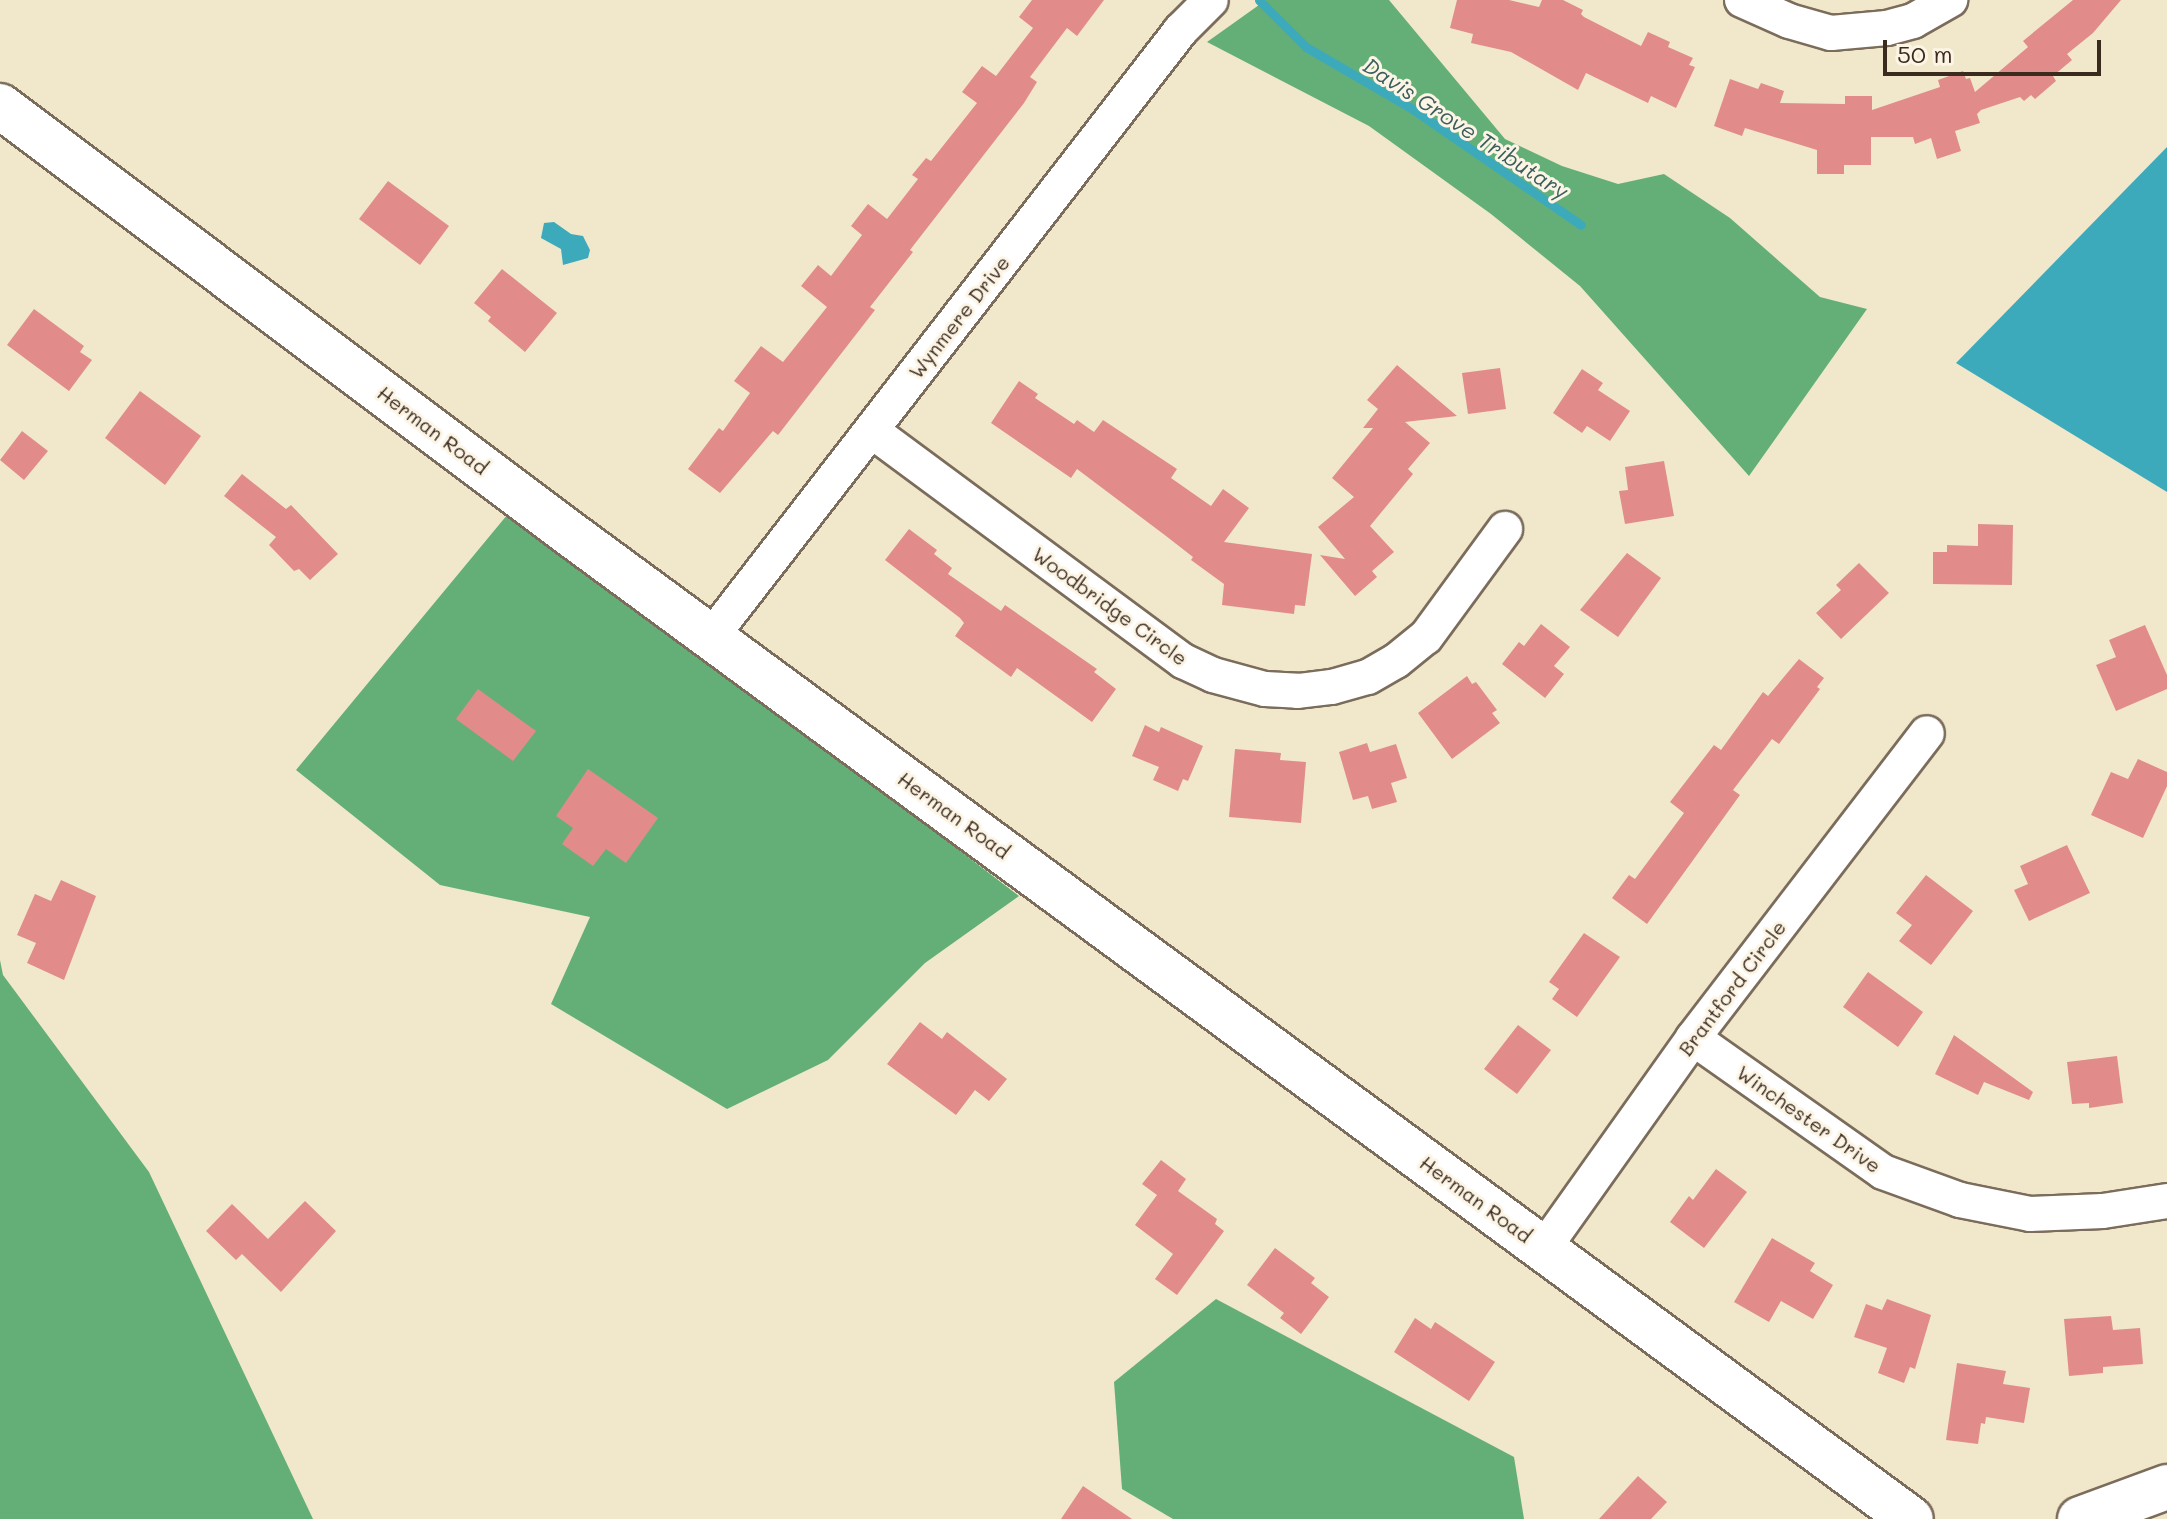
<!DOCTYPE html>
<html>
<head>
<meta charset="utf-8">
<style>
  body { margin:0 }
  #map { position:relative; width:2167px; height:1519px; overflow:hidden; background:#f1e8cc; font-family:Mali,sans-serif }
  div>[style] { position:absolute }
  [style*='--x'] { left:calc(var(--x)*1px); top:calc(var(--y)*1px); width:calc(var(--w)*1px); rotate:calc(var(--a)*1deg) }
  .forest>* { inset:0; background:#64af78 }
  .water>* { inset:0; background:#3caabb }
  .stream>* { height:9px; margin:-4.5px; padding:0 4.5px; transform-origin:4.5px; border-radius:4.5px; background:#3caabb }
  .building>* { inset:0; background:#e18c8b }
  .roads { filter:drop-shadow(2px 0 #7b6c5b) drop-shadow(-2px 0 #7b6c5b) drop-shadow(0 2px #7b6c5b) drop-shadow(0 -2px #7b6c5b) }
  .street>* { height:34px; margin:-17px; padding:0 17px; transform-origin:17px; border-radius:17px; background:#fff }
  .secondary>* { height:44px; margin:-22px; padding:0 22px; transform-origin:22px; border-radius:22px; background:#fff }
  span { translate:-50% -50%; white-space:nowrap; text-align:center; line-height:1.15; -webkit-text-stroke:6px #fcf5e5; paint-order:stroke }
  .street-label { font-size:20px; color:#3b2a1e }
  .water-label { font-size:22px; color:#3b5d5d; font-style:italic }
  .scale { position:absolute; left:1883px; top:40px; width:218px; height:36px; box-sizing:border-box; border:4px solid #3b2a1e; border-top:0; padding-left:10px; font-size:24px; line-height:28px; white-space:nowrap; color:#3b2a1e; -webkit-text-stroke:6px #fcf5e5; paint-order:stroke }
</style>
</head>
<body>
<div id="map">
  <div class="forest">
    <div style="clip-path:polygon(1266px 0,1389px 0,1505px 139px,1562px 166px,1618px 184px,1664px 174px,1730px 218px,1820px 297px,1867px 309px,1749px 476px,1580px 286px,1491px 214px,1369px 126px,1207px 42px)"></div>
    <div style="clip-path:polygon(513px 508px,1019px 896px,925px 963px,828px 1060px,727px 1109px,551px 1004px,590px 917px,440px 885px,296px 770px)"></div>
    <div style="clip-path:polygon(0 960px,3px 975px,149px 1172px,313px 1519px,0 1519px)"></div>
    <div style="clip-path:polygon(1216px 1299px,1514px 1457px,1524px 1519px,1173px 1519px,1122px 1489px,1114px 1382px)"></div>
  </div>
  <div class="water">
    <div style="clip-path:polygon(2167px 147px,2167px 492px,1956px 363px)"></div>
    <div style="clip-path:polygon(554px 222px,571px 234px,583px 236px,590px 250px,588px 258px,563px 265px,561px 249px,541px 238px,544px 223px)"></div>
  </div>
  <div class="stream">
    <div style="--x:1259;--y:0;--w:66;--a:45"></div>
    <div style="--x:1306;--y:47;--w:121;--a:30.2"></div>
    <div style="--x:1411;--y:108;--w:206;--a:34.5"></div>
  </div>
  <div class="building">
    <div style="clip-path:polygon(1032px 0,1104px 0,1077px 36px,1067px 28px,1030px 77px,1037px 82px,1024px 103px,910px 250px,913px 252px,870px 307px,875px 310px,778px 435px,773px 431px,720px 493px,688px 469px,719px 428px,723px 431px,750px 393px,734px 381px,761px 346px,783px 362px,827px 307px,801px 286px,818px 265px,831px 276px,862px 235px,851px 226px,868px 204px,887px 219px,918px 179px,912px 175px,926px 158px,931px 161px,977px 103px,962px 92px,982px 66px,996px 76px,1033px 28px,1019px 17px)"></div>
    <div style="clip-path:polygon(1457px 0,1509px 0,1539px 7px,1542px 0,1563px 0,1583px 10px,1581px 14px,1584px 17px,1641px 46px,1648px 32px,1670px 42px,1668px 47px,1693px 58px,1689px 65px,1695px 67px,1676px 108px,1651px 96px,1648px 103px,1586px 73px,1578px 90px,1511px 52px,1471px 43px,1473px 34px,1450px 28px)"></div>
    <div style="clip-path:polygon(2073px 0,2121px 0,2093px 33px,2067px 54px,2072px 60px,2053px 76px,2056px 81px,2035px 99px,2031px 95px,2024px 101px,2020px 97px,1981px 110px,1977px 114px,1980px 123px,1955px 131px,1961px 151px,1937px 159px,1931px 138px,1915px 144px,1913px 137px,1871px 137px,1871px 165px,1844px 165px,1844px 174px,1817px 174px,1817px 150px,1745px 128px,1742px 136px,1714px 126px,1730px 79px,1758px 89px,1761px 83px,1784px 91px,1780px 103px,1845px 104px,1845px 96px,1872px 96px,1872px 110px,1940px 87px,1938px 80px,1963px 71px,1966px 79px,1970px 78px,1975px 92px,2028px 47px,2023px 41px)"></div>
    <div style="clip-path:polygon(388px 181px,449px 226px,420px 265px,359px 219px)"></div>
    <div style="clip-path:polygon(502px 269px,557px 313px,525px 352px,488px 321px,491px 317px,474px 303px)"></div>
    <div style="clip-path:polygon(34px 309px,84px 346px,80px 352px,92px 360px,69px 391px,7px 345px)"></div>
    <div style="clip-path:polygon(1397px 365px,1457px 416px,1405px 422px,1430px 443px,1408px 469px,1413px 474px,1370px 526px,1394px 552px,1372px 571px,1377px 577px,1355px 596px,1320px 555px,1345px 559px,1318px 527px,1354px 497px,1332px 478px,1373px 428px,1363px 428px,1378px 409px,1367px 400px)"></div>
    <div style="clip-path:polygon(1500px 368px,1506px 409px,1468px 414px,1462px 373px)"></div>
    <div style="clip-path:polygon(1582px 369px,1603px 383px,1598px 390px,1630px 411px,1610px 441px,1587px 426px,1582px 433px,1553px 413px)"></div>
    <div style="clip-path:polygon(1019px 381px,1038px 394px,1035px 398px,1074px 424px,1077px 420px,1094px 432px,1103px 420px,1177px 469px,1171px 478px,1211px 506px,1223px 489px,1249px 508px,1224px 542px,1312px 554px,1305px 606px,1295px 605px,1294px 614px,1222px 605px,1224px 584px,1191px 560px,1193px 557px,1166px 536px,1077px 469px,1071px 478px,991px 423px)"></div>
    <div style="clip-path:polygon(140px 391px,201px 436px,165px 485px,105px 438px)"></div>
    <div style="clip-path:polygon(22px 431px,48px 451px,24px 480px,0 460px)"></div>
    <div style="clip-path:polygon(1664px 461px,1674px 516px,1625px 524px,1619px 491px,1628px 490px,1625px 467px)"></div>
    <div style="clip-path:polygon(242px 474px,286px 509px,291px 505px,338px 554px,310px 580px,299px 569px,294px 571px,269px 545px,276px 537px,224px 496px)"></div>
    <div style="clip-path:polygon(1978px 524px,2013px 525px,2012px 585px,1933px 584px,1933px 552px,1947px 552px,1947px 545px,1978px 546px)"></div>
    <div style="clip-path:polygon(909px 529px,937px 550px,934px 554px,952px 568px,948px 574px,1001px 611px,1005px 605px,1097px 669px,1094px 672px,1116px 689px,1092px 722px,1017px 668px,1011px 677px,955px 636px,964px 623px,960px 618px,885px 560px)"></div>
    <div style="clip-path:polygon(1627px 553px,1661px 578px,1618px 637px,1580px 610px)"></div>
    <div style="clip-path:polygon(1859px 563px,1889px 593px,1841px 639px,1816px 613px,1841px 590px,1836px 585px)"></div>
    <div style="clip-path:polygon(1541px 624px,1570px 647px,1554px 666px,1564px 674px,1545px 698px,1502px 664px,1519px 642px,1524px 646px)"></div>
    <div style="clip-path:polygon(2145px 625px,2167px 675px,2167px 689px,2116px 711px,2096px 665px,2116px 657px,2109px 640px)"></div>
    <div style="clip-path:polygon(1799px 659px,1824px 678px,1817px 687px,1820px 689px,1779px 744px,1772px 739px,1733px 790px,1740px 795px,1647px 924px,1612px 898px,1629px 875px,1635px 879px,1684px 813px,1670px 802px,1714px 745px,1721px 750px,1763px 692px,1768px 696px)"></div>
    <div style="clip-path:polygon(1467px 676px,1472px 684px,1476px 682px,1497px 710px,1492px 713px,1500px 723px,1452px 759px,1418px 713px)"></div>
    <div style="clip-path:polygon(478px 689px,536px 731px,513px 761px,456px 719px)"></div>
    <div style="clip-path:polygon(1145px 725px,1159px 732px,1161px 727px,1203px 746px,1188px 781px,1183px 779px,1178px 791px,1153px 780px,1159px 767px,1132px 756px)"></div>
    <div style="clip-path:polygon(1367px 743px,1370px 752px,1396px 744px,1407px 778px,1391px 783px,1397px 802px,1372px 809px,1368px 796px,1353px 800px,1339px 752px)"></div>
    <div style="clip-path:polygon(1235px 749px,1281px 753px,1280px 760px,1306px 762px,1301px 823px,1229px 817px)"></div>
    <div style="clip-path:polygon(2138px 759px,2167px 772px,2167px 786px,2143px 838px,2091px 815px,2111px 772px,2128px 779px)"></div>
    <div style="clip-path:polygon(588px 769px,658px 818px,626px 863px,606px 849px,593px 866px,562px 844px,573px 828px,556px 816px)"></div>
    <div style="clip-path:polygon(2067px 845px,2090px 893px,2029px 921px,2014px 890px,2028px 884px,2020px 866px)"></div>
    <div style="clip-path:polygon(1926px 875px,1973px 911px,1931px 965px,1899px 941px,1912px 925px,1896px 913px)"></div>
    <div style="clip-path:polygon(61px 880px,96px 896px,64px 980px,27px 963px,36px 943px,17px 935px,35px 894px,51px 901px)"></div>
    <div style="clip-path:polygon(1584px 933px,1620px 957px,1577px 1017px,1552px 999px,1559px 989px,1549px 982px)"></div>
    <div style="clip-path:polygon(1868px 972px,1923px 1012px,1898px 1047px,1843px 1007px)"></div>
    <div style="clip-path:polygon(920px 1022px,942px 1039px,947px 1032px,1007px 1079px,989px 1101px,975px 1090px,956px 1115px,887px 1064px)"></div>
    <div style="clip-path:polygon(1518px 1025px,1551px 1050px,1517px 1094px,1484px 1069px)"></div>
    <div style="clip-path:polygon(1954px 1035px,2033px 1092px,2029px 1100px,1984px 1082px,1978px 1095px,1935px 1074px)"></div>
    <div style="clip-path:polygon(2117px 1056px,2123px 1103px,2089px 1108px,2089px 1103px,2072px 1104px,2067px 1062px)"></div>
    <div style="clip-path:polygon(1161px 1160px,1186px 1179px,1178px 1191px,1217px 1219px,1215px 1224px,1224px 1231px,1177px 1295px,1155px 1279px,1173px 1254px,1135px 1225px,1157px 1195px,1142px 1184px)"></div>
    <div style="clip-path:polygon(1716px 1169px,1747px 1192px,1704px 1248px,1670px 1222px,1689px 1196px,1693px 1200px)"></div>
    <div style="clip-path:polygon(305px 1201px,336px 1231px,281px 1292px,242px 1254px,236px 1260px,206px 1231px,232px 1204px,268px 1239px)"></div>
    <div style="clip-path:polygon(1772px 1238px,1815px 1263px,1810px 1271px,1833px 1285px,1813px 1319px,1781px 1301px,1769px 1322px,1734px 1302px)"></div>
    <div style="clip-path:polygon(1275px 1248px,1315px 1278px,1311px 1283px,1329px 1297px,1301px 1334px,1280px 1318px,1284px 1313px,1247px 1285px)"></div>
    <div style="clip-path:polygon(1887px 1299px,1931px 1315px,1915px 1369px,1910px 1367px,1904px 1383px,1878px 1373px,1887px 1348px,1854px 1337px,1866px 1304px,1882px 1310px)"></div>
    <div style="clip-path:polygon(2111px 1316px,2113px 1330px,2140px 1328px,2143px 1364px,2103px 1367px,2103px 1373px,2069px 1376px,2064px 1319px)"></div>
    <div style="clip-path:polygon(1415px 1318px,1431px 1329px,1435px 1322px,1495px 1362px,1469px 1401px,1394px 1352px)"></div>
    <div style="clip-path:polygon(1957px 1363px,2006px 1371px,2003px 1384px,2030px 1388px,2024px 1423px,1986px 1417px,1985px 1424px,1981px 1423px,1978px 1444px,1946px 1440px)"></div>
    <div style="clip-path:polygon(1638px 1476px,1667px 1502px,1651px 1519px,1599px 1519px)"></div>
    <div style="clip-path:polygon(1083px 1486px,1132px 1519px,1061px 1519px)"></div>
  </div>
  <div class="roads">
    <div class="street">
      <div style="--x:1742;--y:0;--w:51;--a:24.1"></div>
      <div style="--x:1789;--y:21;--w:44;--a:15.9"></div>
      <div style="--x:1831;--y:33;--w:56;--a:-5.1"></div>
      <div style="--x:1887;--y:28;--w:27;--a:-15"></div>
      <div style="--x:1913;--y:21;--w:43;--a:-29.6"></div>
      <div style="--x:872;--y:431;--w:387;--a:36.5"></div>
      <div style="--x:1183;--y:661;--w:33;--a:25"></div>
      <div style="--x:1213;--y:675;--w:54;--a:15.1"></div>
      <div style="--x:1265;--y:689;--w:33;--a:3"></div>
      <div style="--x:1298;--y:691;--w:34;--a:-7"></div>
      <div style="--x:1332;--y:687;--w:37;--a:-16"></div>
      <div style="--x:1368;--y:677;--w:32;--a:-30"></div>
      <div style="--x:1396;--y:661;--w:38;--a:-39"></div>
      <div style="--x:1426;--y:637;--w:134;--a:-53.8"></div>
      <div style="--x:711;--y:637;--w:768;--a:-52.25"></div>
      <div style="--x:1181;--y:30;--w:42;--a:-45"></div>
      <div style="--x:1693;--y:1038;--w:232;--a:35.2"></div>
      <div style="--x:1883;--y:1172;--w:82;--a:20"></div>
      <div style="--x:1960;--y:1200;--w:71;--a:11.3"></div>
      <div style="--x:2030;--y:1214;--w:73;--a:-2.4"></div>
      <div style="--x:2103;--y:1211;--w:65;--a:-8.9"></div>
      <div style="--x:1544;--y:1248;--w:257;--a:-54.6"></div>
      <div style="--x:1693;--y:1038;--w:384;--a:-52.5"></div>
    </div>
    <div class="secondary">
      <div style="--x:0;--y:106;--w:711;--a:36.89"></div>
      <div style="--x:569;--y:533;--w:1665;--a:36.31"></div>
      <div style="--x:2080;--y:1519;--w:93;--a:-20.2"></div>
    </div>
  </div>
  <div class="street-label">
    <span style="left:959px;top:317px;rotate:-52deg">Wynmere Drive</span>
    <span style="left:433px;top:430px;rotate:37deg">Herman Road</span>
    <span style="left:1110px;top:606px;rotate:36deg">Woodbridge Circle</span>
    <span style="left:954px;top:815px;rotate:36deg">Herman Road</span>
    <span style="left:1732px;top:988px;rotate:-53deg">Brantford Circle</span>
    <span style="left:1809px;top:1119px;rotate:35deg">Winchester Drive</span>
    <span style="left:1476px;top:1199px;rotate:36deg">Herman Road</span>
  </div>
  <div class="water-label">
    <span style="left:1466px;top:128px;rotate:33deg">Davis Grove Tributary</span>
  </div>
  <div class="scale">50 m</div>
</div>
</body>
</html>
